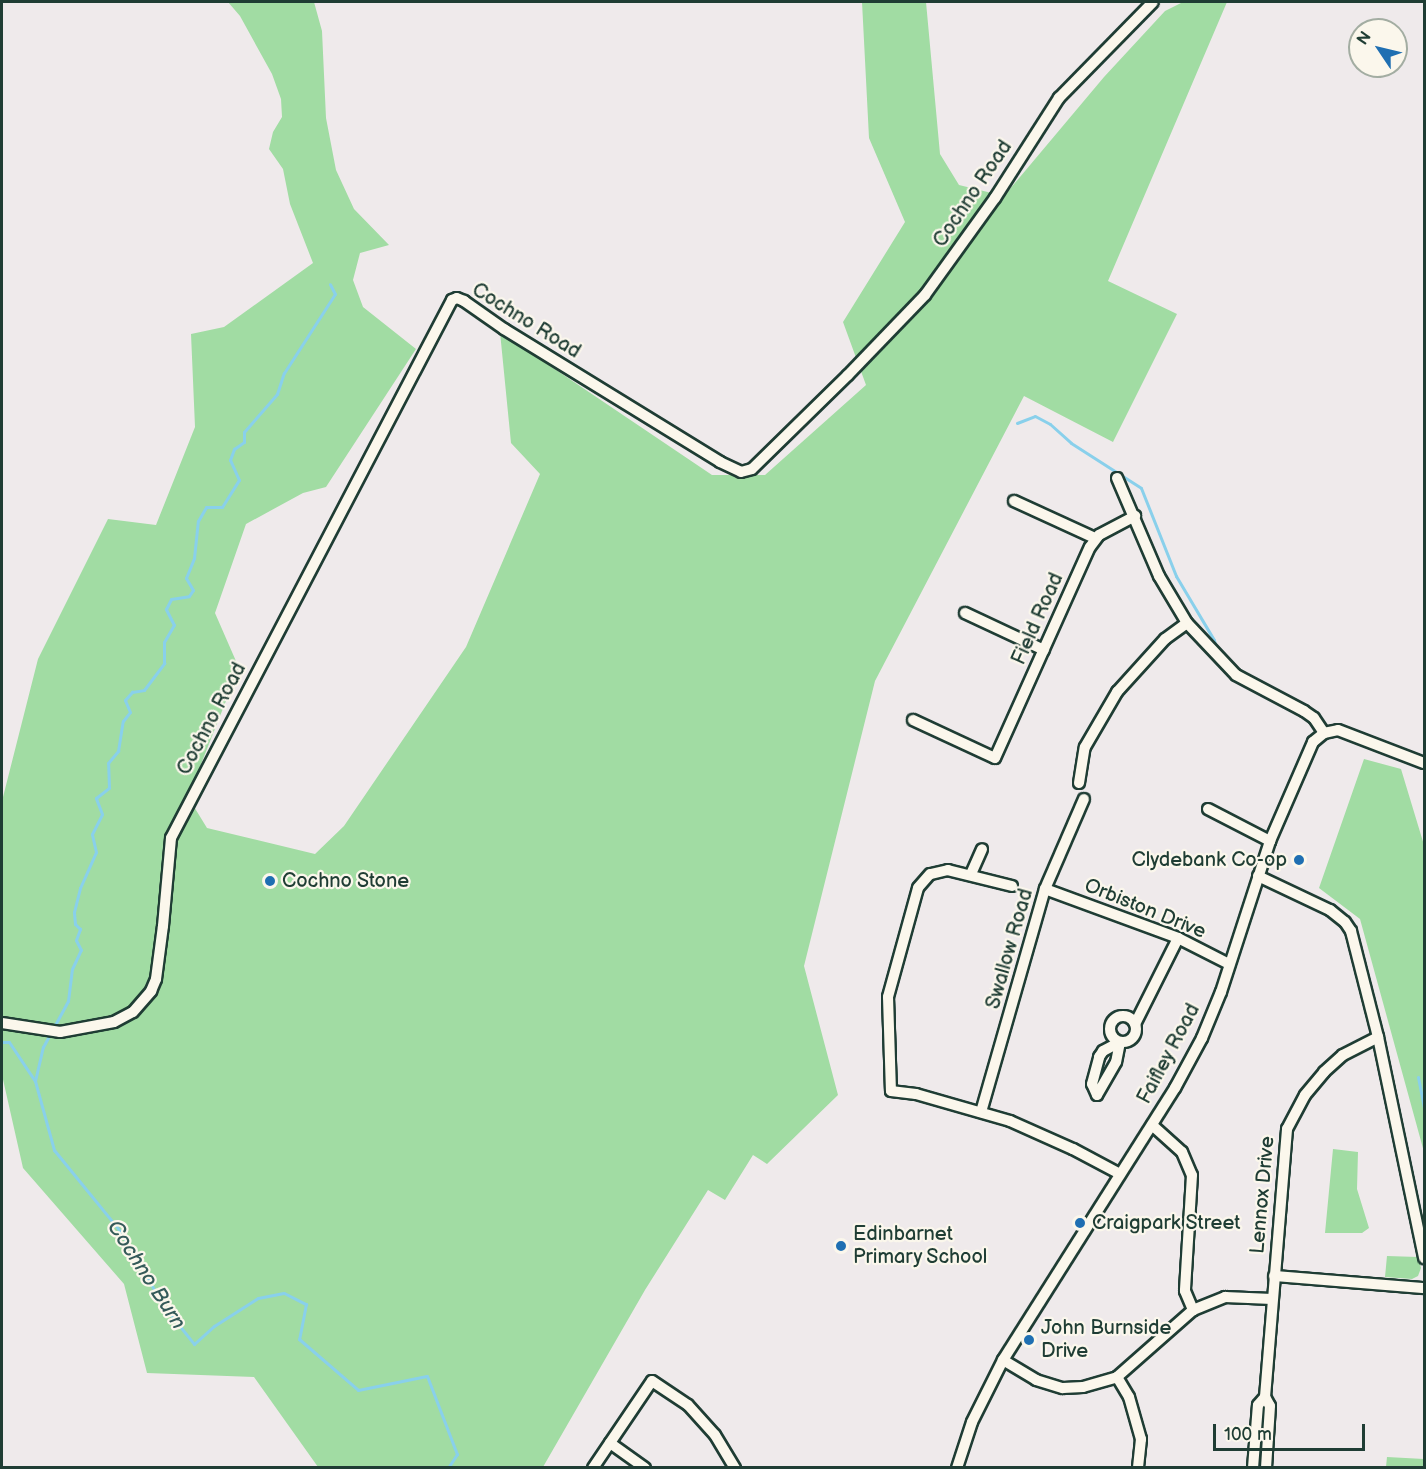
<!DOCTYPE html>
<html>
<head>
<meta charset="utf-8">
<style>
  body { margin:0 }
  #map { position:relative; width:1426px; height:1469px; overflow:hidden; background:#efeaeb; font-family:"Balsamiq Sans",sans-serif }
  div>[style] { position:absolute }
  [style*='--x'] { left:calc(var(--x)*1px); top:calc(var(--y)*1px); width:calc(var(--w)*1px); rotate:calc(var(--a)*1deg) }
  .green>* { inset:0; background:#a1dca3 }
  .stream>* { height:3px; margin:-1.5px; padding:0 1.5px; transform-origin:1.5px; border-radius:1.5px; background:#89d0eb }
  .roads { filter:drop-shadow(2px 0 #1f3d34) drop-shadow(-2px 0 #1f3d34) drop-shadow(0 2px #1f3d34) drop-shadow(0 -2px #1f3d34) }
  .minor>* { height:10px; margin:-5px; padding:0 5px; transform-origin:5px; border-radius:5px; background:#fbf7ec }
  .minor>.ring { margin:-5px; padding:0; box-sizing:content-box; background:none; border:10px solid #fbf7ec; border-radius:50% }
  .dots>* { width:16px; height:16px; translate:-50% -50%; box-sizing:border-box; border:3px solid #fbf7ec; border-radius:50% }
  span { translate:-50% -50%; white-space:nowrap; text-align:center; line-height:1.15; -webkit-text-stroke:4.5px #fbf7ec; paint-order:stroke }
  .street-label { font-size:20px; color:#1f3d34 }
  .poi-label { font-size:20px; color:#1f3d34 }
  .right { translate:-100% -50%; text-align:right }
  .left { translate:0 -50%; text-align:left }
  .water-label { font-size:21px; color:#345a59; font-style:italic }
  .frame { position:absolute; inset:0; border:3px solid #1f3d34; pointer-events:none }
  .north { position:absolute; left:1348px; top:18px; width:60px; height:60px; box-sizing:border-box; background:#fbf7ec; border:2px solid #a3ada2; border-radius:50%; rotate:305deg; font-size:16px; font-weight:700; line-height:24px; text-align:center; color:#1f3d34 }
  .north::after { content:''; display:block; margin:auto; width:21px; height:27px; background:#1f6fb2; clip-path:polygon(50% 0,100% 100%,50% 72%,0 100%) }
  .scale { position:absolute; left:1213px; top:1424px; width:152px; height:27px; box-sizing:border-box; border:3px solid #1f3d34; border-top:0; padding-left:8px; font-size:18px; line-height:21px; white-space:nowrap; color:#1f3d34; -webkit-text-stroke:4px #fbf7ec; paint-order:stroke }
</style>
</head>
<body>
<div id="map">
  <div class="green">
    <div style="clip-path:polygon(228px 2px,314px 2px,322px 31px,326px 118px,336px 170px,354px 209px,389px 245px,360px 253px,353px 280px,363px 307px,416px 349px,326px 487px,303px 493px,246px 524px,215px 613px,239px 668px,188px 797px,207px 828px,315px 854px,344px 826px,466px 647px,540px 474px,511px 443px,500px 332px,712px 475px,765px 475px,866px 385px,843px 322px,905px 222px,869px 138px,862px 2px,926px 2px,940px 154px,959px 185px,1004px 196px,1104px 77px,1165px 11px,1183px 2px,1227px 2px,1108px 281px,1177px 314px,1113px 442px,1024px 396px,875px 681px,804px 966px,838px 1095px,767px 1164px,753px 1155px,725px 1200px,708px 1190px,645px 1290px,543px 1467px,318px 1467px,254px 1377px,147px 1373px,124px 1284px,23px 1168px,2px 1075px,2px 801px,38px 659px,108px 519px,156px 525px,195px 427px,191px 334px,224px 327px,313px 263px,290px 204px,283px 169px,269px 149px,273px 132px,282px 117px,281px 99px,272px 74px,240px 16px)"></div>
    <div style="clip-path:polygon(1364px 759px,1401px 769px,1424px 845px,1424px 1152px,1360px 919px,1319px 888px)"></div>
    <div style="clip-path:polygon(1333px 1149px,1358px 1152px,1357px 1189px,1369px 1228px,1362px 1233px,1325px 1233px)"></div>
    <div style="clip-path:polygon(1387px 1256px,1418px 1257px,1421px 1268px,1418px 1276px,1412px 1279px,1385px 1277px)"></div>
    <div style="clip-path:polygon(1387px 1457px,1424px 1459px,1424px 1467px,1386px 1467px)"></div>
  </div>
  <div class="stream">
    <div style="--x:1017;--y:423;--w:19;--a:-21"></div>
    <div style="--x:1035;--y:416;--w:17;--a:28"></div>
    <div style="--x:1050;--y:424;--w:28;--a:42"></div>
    <div style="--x:1071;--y:443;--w:83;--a:32.7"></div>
    <div style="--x:1141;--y:488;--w:95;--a:68.3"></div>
    <div style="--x:1176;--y:576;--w:74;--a:59.3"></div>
    <div style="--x:1214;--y:640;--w:8;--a:76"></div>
    <div style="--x:2;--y:1042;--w:7;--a:0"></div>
    <div style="--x:9;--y:1042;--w:47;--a:56.3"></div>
    <div style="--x:35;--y:1081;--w:72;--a:74.6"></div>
    <div style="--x:54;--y:1150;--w:104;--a:50.8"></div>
    <div style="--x:120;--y:1231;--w:86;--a:59.8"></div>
    <div style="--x:163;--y:1305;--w:50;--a:51.5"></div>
    <div style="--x:194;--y:1344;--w:27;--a:-42"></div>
    <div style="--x:214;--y:1326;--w:52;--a:-32.5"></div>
    <div style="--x:258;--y:1298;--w:26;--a:-11"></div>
    <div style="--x:284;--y:1293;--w:25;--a:27"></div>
    <div style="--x:306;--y:1304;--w:36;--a:101"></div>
    <div style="--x:299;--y:1339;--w:78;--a:40.8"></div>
    <div style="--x:358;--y:1390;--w:70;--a:-11.5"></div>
    <div style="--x:427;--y:1376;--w:84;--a:69"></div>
    <div style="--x:457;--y:1454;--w:17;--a:123"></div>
    <div style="--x:1418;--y:1077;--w:31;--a:79"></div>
    <div style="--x:35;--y:1081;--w:35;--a:-77"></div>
    <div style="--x:43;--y:1047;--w:52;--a:-61.5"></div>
    <div style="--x:68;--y:1001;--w:32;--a:-83"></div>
    <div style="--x:72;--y:969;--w:21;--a:-65"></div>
    <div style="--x:81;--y:950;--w:11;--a:-117"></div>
    <div style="--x:76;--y:940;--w:12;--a:-70"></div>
    <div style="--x:80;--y:929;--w:7;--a:-135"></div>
    <div style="--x:75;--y:924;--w:12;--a:-95"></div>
    <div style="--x:74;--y:912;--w:25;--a:-76"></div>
    <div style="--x:80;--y:888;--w:39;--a:-66"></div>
    <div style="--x:96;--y:852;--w:18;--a:-103"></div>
    <div style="--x:92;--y:834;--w:22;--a:-63"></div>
    <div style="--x:102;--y:814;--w:17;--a:-111"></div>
    <div style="--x:96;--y:798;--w:16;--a:-38"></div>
    <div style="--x:109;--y:788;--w:25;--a:-92"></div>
    <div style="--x:108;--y:763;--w:16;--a:-50"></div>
    <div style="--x:118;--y:751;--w:30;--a:-81"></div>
    <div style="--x:123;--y:721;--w:11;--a:-52"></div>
    <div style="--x:130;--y:712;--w:13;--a:-113"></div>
    <div style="--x:125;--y:700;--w:11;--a:-49"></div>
    <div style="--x:132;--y:692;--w:12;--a:-9"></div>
    <div style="--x:144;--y:690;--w:34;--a:-53"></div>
    <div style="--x:164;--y:663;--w:21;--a:-90"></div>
    <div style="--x:164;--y:642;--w:20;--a:-60"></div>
    <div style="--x:174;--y:625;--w:18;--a:-117"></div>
    <div style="--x:166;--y:609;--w:11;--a:-63"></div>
    <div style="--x:171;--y:599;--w:18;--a:-9"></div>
    <div style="--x:189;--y:596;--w:7;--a:-56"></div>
    <div style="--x:193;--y:590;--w:14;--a:-120"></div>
    <div style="--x:186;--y:578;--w:22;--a:-68"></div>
    <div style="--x:194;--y:558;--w:37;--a:-84"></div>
    <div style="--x:198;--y:521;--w:16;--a:-60"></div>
    <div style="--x:206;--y:507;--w:16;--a:0"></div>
    <div style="--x:222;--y:507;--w:32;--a:-58"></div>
    <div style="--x:239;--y:480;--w:22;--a:-114"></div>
    <div style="--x:230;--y:460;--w:12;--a:-70"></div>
    <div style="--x:234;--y:449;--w:12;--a:-35"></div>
    <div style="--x:244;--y:442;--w:10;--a:-90"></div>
    <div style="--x:244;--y:432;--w:50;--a:-49"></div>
    <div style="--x:277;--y:394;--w:22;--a:-72"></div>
    <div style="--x:284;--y:373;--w:94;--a:-57.2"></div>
    <div style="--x:335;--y:294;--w:11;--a:-117"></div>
  </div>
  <div class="roads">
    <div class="minor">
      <div style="--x:1117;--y:478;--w:107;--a:66.8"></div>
      <div style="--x:1159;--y:576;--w:55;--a:59.2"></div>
      <div style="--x:1187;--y:623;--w:71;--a:46.7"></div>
      <div style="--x:1236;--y:675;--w:77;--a:27.9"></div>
      <div style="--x:1304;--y:711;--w:12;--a:35"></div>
      <div style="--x:1314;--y:718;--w:18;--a:56"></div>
      <div style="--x:1014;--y:501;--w:89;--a:24.6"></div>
      <div style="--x:965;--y:613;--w:87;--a:25.1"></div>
      <div style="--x:913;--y:720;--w:90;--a:24.9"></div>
      <div style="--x:995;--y:758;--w:231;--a:-65.8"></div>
      <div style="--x:1090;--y:547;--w:15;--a:-53"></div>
      <div style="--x:1099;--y:535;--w:41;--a:-27.8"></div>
      <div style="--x:1079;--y:783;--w:36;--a:-81"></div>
      <div style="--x:1085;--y:747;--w:64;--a:-59.8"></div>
      <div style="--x:1117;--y:692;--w:72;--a:-47.8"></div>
      <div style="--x:1165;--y:639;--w:27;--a:-36"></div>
      <div style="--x:1208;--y:809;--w:70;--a:27.3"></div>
      <div style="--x:971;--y:874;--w:27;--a:-66"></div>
      <div style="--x:1258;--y:876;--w:80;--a:25.3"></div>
      <div style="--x:1330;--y:910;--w:19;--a:39"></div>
      <div style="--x:1345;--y:922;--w:11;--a:56"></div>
      <div style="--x:1351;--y:931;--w:109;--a:75.7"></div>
      <div style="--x:1378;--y:1037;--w:226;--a:78.2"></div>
      <div style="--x:1012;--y:886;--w:66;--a:-166"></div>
      <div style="--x:948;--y:870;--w:18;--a:167"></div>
      <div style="--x:930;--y:874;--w:18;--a:131"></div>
      <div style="--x:918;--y:888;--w:113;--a:105.4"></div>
      <div style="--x:888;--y:997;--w:94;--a:88.2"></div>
      <div style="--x:891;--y:1091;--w:25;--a:7"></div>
      <div style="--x:916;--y:1094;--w:98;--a:16"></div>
      <div style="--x:1010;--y:1121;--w:69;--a:24"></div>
      <div style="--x:1073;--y:1149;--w:53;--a:28"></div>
      <div style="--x:1045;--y:889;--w:142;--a:20.2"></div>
      <div style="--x:1178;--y:938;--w:57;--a:27"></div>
      <div class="ring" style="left:1110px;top:1016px;width:16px;height:16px"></div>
      <div style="--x:2;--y:1023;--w:59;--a:8.8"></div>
      <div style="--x:60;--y:1032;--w:55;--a:-10.5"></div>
      <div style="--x:114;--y:1022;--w:21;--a:-28"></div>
      <div style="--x:133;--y:1012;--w:28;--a:-49"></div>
      <div style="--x:151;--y:991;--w:13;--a:-67"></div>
      <div style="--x:156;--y:979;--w:53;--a:-82.5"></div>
      <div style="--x:163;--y:926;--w:88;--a:-84.8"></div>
      <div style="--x:171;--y:838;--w:607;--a:-62.42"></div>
      <div style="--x:452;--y:300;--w:5;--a:-22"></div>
      <div style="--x:457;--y:298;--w:8;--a:23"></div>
      <div style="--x:464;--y:301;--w:49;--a:35"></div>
      <div style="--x:504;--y:329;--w:254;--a:31.6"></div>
      <div style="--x:720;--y:462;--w:23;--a:25"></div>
      <div style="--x:741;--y:472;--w:11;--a:-15"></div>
      <div style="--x:752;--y:469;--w:134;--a:-44.4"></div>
      <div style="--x:848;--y:375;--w:111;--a:-46.1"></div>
      <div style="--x:925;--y:295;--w:120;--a:-54.2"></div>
      <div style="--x:995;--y:198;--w:119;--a:-57.4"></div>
      <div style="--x:1059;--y:98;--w:134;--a:-45.6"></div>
      <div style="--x:1135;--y:1024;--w:96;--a:-63.4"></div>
      <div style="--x:1120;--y:1042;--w:20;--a:101"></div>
      <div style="--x:1116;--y:1062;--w:38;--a:120"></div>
      <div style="--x:1097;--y:1095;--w:12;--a:-114"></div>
      <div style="--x:1092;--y:1084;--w:28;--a:-75"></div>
      <div style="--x:1099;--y:1057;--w:7;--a:-56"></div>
      <div style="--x:1103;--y:1051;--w:19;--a:-28"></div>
      <div style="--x:981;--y:1112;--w:232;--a:-74"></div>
      <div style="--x:1045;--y:889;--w:98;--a:-66.6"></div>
      <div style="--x:1152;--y:1125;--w:40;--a:42"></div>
      <div style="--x:1182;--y:1152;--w:25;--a:67"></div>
      <div style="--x:1192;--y:1175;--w:116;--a:93.5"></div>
      <div style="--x:1185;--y:1291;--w:21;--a:67"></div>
      <div style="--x:1274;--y:1276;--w:150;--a:4.6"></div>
      <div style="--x:1003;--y:1360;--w:39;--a:31"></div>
      <div style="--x:1036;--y:1380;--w:28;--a:17"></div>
      <div style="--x:1063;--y:1388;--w:20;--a:-3"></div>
      <div style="--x:1083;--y:1387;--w:35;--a:-16"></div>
      <div style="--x:1117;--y:1377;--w:101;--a:-41.4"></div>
      <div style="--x:1193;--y:1310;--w:35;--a:-22"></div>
      <div style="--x:1225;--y:1297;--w:47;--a:2.4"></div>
      <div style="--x:1117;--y:1377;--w:23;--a:59"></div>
      <div style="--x:1129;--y:1397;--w:44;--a:74.1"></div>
      <div style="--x:1141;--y:1439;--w:29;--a:96"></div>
      <div style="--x:1265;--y:1397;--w:10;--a:61"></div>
      <div style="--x:1270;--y:1406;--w:62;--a:93.7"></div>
      <div style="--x:610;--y:1443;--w:43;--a:35.5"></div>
      <div style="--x:593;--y:1468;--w:105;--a:-55.9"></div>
      <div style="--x:652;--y:1381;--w:43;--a:33.7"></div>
      <div style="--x:688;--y:1405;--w:40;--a:48"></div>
      <div style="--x:715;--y:1435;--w:39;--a:59"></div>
      <div style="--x:957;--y:1468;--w:48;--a:-71.9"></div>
      <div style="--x:972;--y:1422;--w:69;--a:-63.4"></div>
      <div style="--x:1003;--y:1360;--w:322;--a:-57.7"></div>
      <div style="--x:1175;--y:1088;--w:57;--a:-61.6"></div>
      <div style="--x:1202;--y:1038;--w:50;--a:-67.6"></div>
      <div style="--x:1221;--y:992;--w:159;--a:-72"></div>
      <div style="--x:1270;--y:841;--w:108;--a:-66.5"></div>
      <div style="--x:1313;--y:742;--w:14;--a:-39"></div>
      <div style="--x:1324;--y:733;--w:14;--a:-12"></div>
      <div style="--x:1338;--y:730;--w:92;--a:21"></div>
      <div style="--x:1253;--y:1468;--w:63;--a:-85.5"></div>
      <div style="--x:1258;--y:1405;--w:11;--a:-49"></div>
      <div style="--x:1265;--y:1397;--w:269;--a:-85.3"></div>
      <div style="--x:1287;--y:1129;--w:38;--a:-62"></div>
      <div style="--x:1305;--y:1095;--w:30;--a:-50"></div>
      <div style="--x:1324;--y:1072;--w:25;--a:-42"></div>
      <div style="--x:1343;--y:1055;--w:39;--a:-27"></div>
    </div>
  </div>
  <div class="dots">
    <div style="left:1299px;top:860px;background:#1f6fb2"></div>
    <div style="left:270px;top:881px;background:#1f6fb2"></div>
    <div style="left:1080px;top:1223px;background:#1f6fb2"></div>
    <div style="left:841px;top:1246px;background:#1f6fb2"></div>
    <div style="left:1029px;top:1340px;background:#1f6fb2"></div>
  </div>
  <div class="street-label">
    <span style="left:973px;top:194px;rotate:-56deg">Cochno Road</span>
    <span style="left:526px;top:321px;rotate:32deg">Cochno Road</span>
    <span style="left:1038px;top:619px;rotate:-66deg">Field Road</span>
    <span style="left:212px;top:719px;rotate:-62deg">Cochno Road</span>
    <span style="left:1145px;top:909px;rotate:22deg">Orbiston Drive</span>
    <span style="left:1010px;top:949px;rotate:-74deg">Swallow Road</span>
    <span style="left:1169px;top:1054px;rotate:-62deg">Faifley Road</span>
    <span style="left:1263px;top:1195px;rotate:-85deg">Lennox Drive</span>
  </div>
  <div class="poi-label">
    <span class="right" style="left:1287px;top:860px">Clydebank Co-op</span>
    <span class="left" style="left:282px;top:881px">Cochno Stone</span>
    <span class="left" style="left:1092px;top:1223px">Craigpark Street</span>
    <span class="left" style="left:853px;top:1246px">Edinbarnet<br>Primary School</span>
    <span class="left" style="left:1041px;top:1340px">John Burnside<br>Drive</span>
  </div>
  <div class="water-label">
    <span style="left:146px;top:1275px;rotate:57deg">Cochno Burn</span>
  </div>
  <div class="frame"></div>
  <div class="north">N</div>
  <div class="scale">100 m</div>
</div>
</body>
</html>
